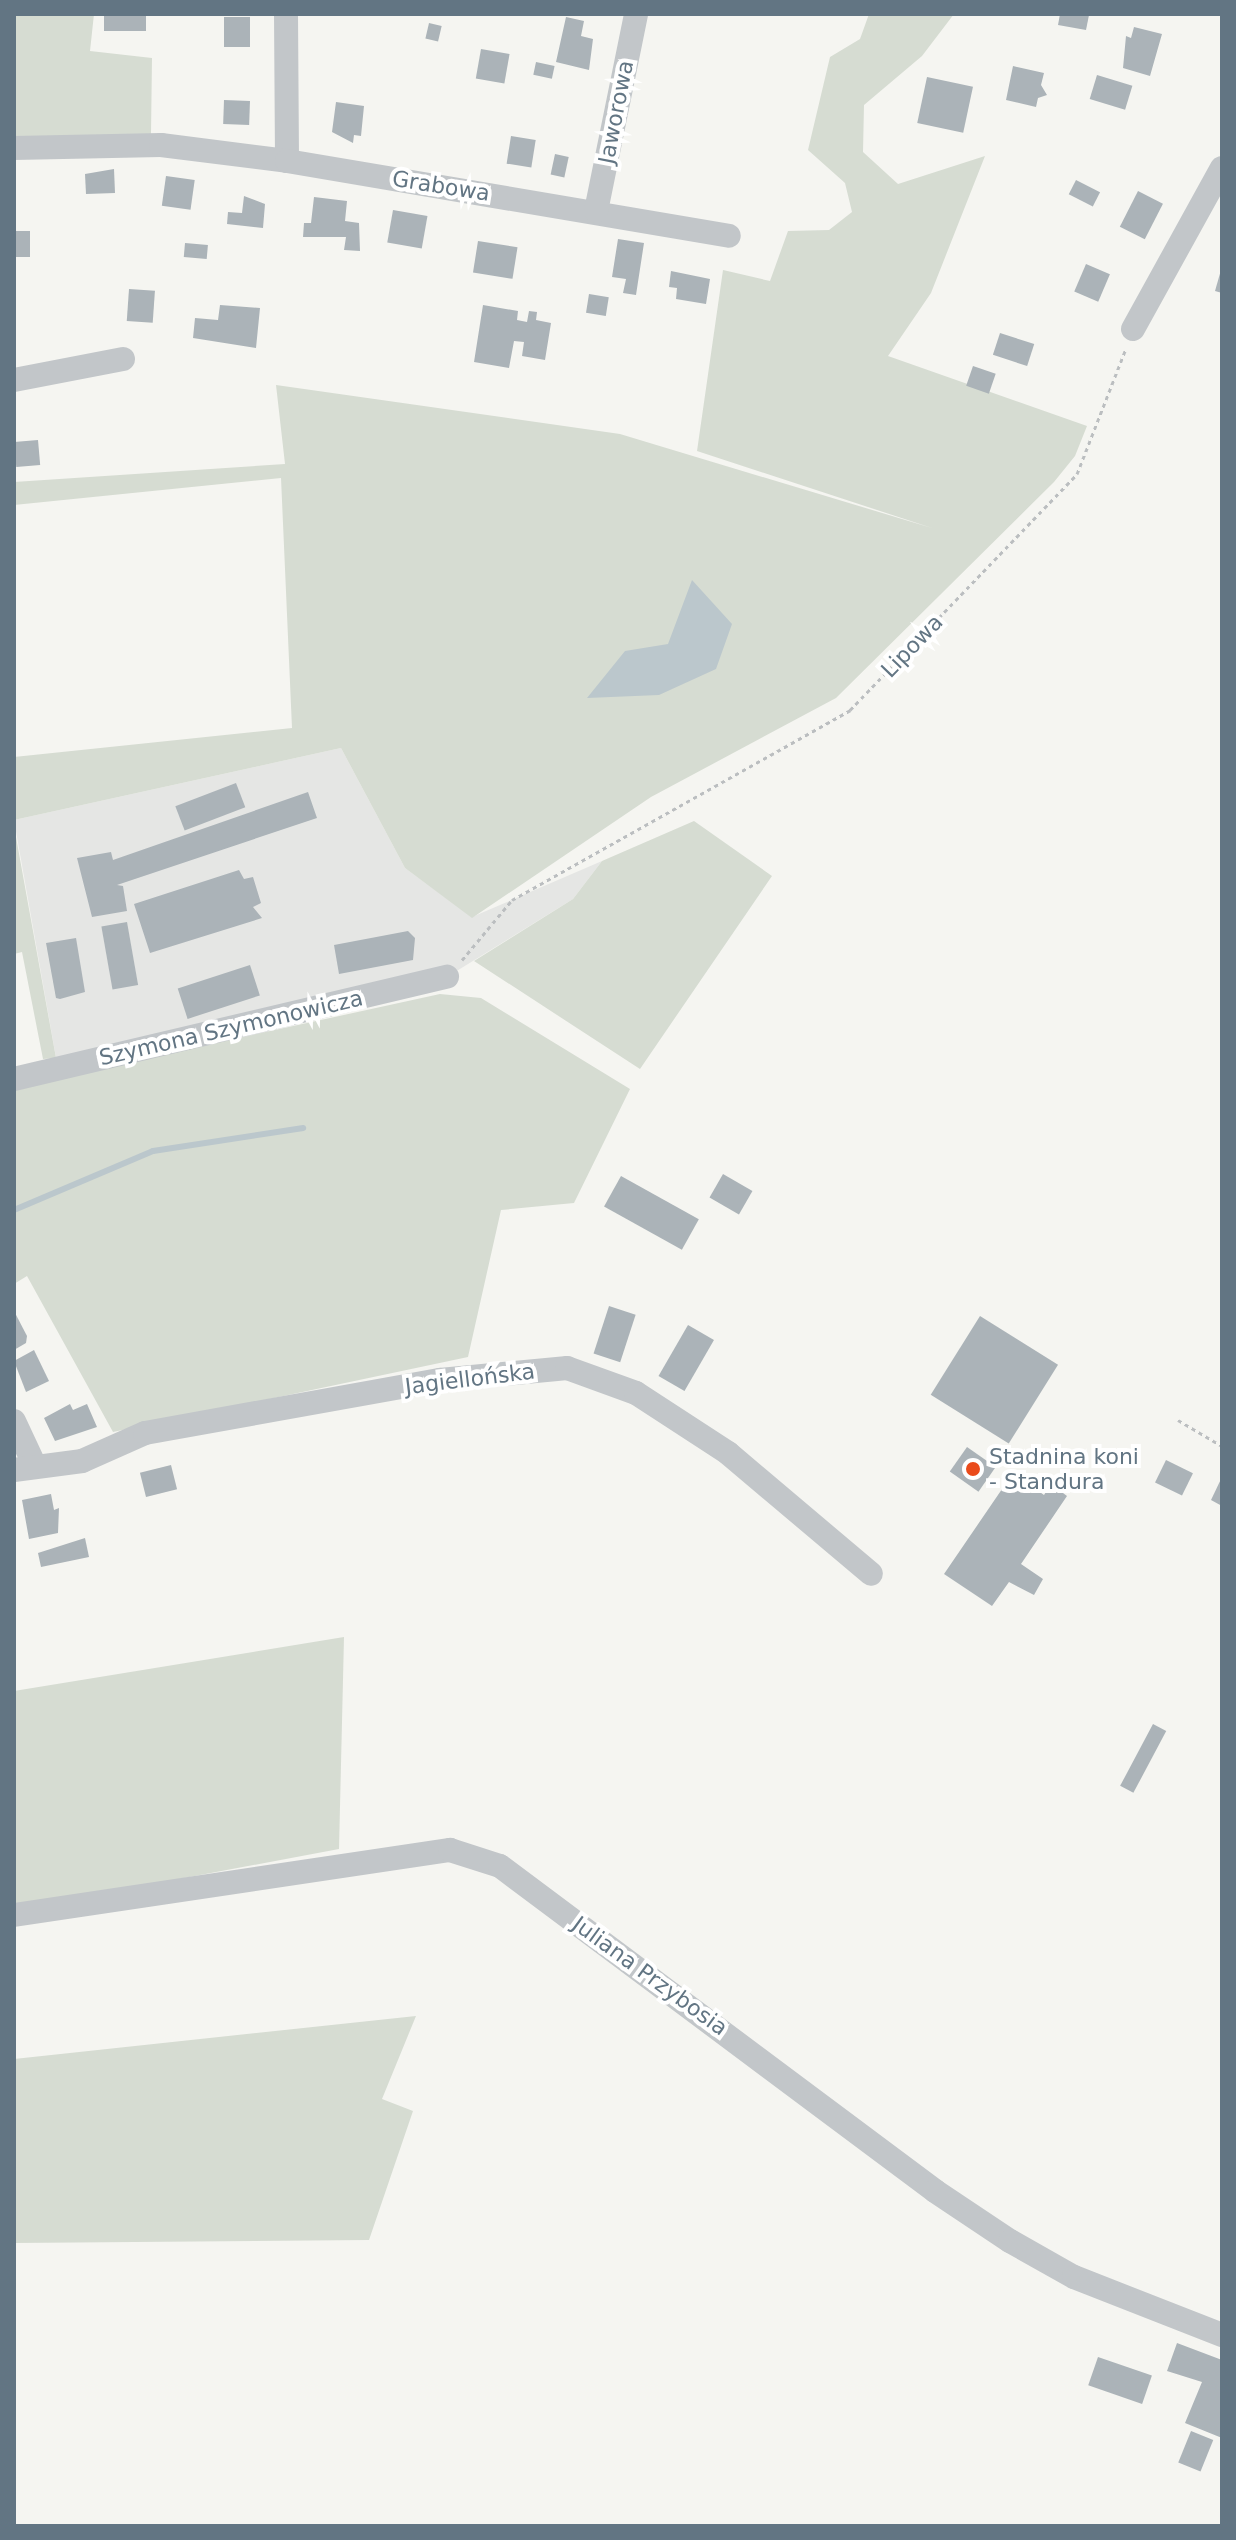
<!DOCTYPE html>
<meta charset="utf-8">
<style>
body{margin:0}
#map{position:relative;width:1236px;height:2540px;overflow:hidden;background:#f5f5f1;font-family:"DejaVu Sans",sans-serif}
div>[style]{position:absolute}
.built>*{inset:0;background:#e5e6e4}
.green>*{inset:0;background:#d6dcd2}
.water>*{inset:0;background:#bbc7cc}
.stream>*{height:6px;margin:-3px;padding:0 3px;transform-origin:3px;border-radius:3px;background:#bbc7cc}
.building>*{inset:0;background:#abb3b8;transform-origin:0 0}
.path>*{height:3px;margin-top:-1.5px;transform-origin:0;background:repeating-linear-gradient(90deg,#bbbec0 0 4px,transparent 0 8px)}
.minor>*{height:24px;margin:-12px;padding:0 12px;transform-origin:12px;border-radius:12px;background:#c2c6c9}
.dots>*{width:22px;height:22px;translate:-50% -50%;box-sizing:border-box;border:4px solid #fff;border-radius:50%}
span{translate:-50% -50%;white-space:nowrap;text-align:center;line-height:1.15;-webkit-text-stroke:8px #fff;paint-order:stroke}
.street-label{font-size:22px;color:#627583}
.poi-label{font-size:22px;color:#627583}
.left{translate:0 -50%;text-align:left}
.frame{position:absolute;inset:0;border:16px solid #627583;pointer-events:none}
</style>
<div id="map">
<div class="built">
<div style="clip-path:polygon(341px 748px,405px 868px,472px 917px,602px 861px,573px 899px,447px 977px,58px 1069px,14px 820px)"></div>
</div>
<div class="green">
<div style="clip-path:polygon(14px 14px,94px 14px,90px 51px,152px 58px,151px 134px,14px 138px)"></div>
<div style="clip-path:polygon(869px 14px,954px 14px,922px 56px,864px 105px,863px 152px,898px 184px,985px 156px,931px 293px,888px 356px,1087px 426px,1075px 456px,1054px 482px,836px 698px,651px 797px,472px 918px,405px 868px,341px 748px,14px 820px,14px 757px,292px 728px,281px 478px,14px 505px,14px 482px,285px 464px,276px 385px,620px 434px,932px 528px,697px 451px,723px 270px,770px 281px,788px 231px,829px 230px,852px 212px,845px 183px,808px 150px,830px 57px,860px 39px)"></div>
<div style="clip-path:polygon(694px 821px,772px 876px,640px 1069px,474px 961px,573px 899px,602px 861px)"></div>
<div style="clip-path:polygon(14px 826px,56px 1058px,43px 1059px,22px 952px,14px 954px)"></div>
<div style="clip-path:polygon(440px 994px,481px 998px,630px 1089px,574px 1203px,501px 1210px,468px 1357px,113px 1432px,27px 1276px,14px 1284px,14px 1087px)"></div>
<div style="clip-path:polygon(344px 1637px,339px 1849px,14px 1910px,14px 1691px)"></div>
<div style="clip-path:polygon(416px 2016px,382px 2099px,413px 2111px,369px 2240px,14px 2243px,14px 2059px)"></div>
</div>
<div class="water">
<div style="clip-path:polygon(692px 580px,732px 624px,716px 669px,659px 695px,587px 698px,625px 651px,668px 644px)"></div>
</div>
<div class="stream">
<div style="left:14px;top:1210px;width:151px;rotate:-23deg"></div>
<div style="left:153px;top:1151px;width:152px;rotate:-8.7deg"></div>
</div>
<div class="building">
<div style="left:104px;top:14px;width:42px;height:17px"></div>
<div style="clip-path:polygon(1060px 14px,1089px 15px,1086px 30px,1058px 25px)"></div>
<div style="left:224px;top:17px;width:26px;height:30px"></div>
<div style="clip-path:polygon(566px 17px,584px 21px,581px 36px,593px 39px,589px 70px,556px 62px)"></div>
<div style="left:429px;top:23px;width:13px;height:16px;rotate:13deg"></div>
<div style="clip-path:polygon(1134px 27px,1162px 34px,1150px 76px,1123px 68px,1126px 36px,1131px 38px)"></div>
<div style="left:481px;top:49px;width:29px;height:30px;rotate:10deg"></div>
<div style="left:536px;top:62px;width:19px;height:13px;rotate:12deg"></div>
<div style="clip-path:polygon(1013px 66px,1044px 73px,1041px 85px,1047px 95px,1038px 98px,1036px 107px,1006px 100px)"></div>
<div style="left:1097px;top:75px;width:37px;height:25px;rotate:17deg"></div>
<div style="left:927px;top:77px;width:47px;height:47px;rotate:12deg"></div>
<div style="left:224px;top:100px;width:26px;height:24px;rotate:2deg"></div>
<div style="clip-path:polygon(336px 102px,364px 106px,361px 136px,354px 135px,353px 143px,332px 132px)"></div>
<div style="left:511px;top:136px;width:25px;height:28px;rotate:9deg"></div>
<div style="left:555px;top:154px;width:14px;height:21px;rotate:12deg"></div>
<div style="clip-path:polygon(114px 169px,115px 193px,86px 194px,85px 174px)"></div>
<div style="left:166px;top:176px;width:29px;height:30px;rotate:8deg"></div>
<div style="left:1076px;top:180px;width:27px;height:16px;rotate:27deg"></div>
<div style="left:1138px;top:191px;width:28px;height:40px;rotate:27deg"></div>
<div style="clip-path:polygon(244px 196px,265px 204px,263px 228px,227px 224px,228px 212px,242px 213px)"></div>
<div style="clip-path:polygon(314px 197px,347px 201px,345px 221px,359px 223px,360px 251px,344px 250px,346px 237px,303px 237px,304px 223px,311px 223px)"></div>
<div style="left:393px;top:210px;width:35px;height:33px;rotate:10deg"></div>
<div style="left:14px;top:231px;width:16px;height:26px"></div>
<div style="clip-path:polygon(618px 239px,644px 243px,636px 295px,623px 293px,626px 279px,612px 277px)"></div>
<div style="left:478px;top:241px;width:40px;height:32px;rotate:9deg"></div>
<div style="left:185px;top:243px;width:23px;height:14px;rotate:5deg"></div>
<div style="left:1086px;top:264px;width:26px;height:30px;rotate:23deg"></div>
<div style="clip-path:polygon(1221px 270px,1222px 270px,1222px 293px,1215px 291px)"></div>
<div style="clip-path:polygon(671px 271px,710px 279px,706px 304px,676px 299px,677px 288px,669px 287px)"></div>
<div style="left:129px;top:289px;width:26px;height:32px;rotate:4deg"></div>
<div style="left:589px;top:294px;width:20px;height:19px;rotate:9deg"></div>
<div style="clip-path:polygon(220px 305px,260px 308px,256px 348px,193px 338px,195px 318px,218px 320px)"></div>
<div style="clip-path:polygon(483px 305px,518px 311px,517px 320px,527px 322px,529px 311px,537px 312px,536px 320px,551px 323px,545px 360px,522px 356px,524px 342px,514px 341px,509px 368px,474px 362px)"></div>
<div style="left:1000px;top:333px;width:36px;height:23px;rotate:18deg"></div>
<div style="left:973px;top:366px;width:24px;height:21px;rotate:19deg"></div>
<div style="left:38px;top:440px;width:25px;height:24px;rotate:85deg"></div>
<div style="left:236px;top:783px;width:26px;height:65px;rotate:69deg"></div>
<div style="clip-path:polygon(308px 792px,317px 818px,117px 885px,123px 886px,127px 911px,92px 917px,77px 858px,111px 852px,113px 860px)"></div>
<div style="clip-path:polygon(239px 870px,244px 879px,253px 877px,261px 903px,253px 907px,262px 918px,150px 953px,134px 904px)"></div>
<div style="left:127px;top:922px;width:64px;height:26px;rotate:80deg"></div>
<div style="clip-path:polygon(408px 931px,415px 938px,413px 960px,339px 974px,334px 945px)"></div>
<div style="clip-path:polygon(76px 938px,85px 992px,60px 999px,56px 998px,46px 943px)"></div>
<div style="left:250px;top:965px;width:32px;height:76px;rotate:72deg"></div>
<div style="left:723px;top:1174px;width:34px;height:27px;rotate:30deg"></div>
<div style="left:621px;top:1176px;width:89px;height:35px;rotate:29deg"></div>
<div style="left:609px;top:1306px;width:28px;height:50px;rotate:18deg"></div>
<div style="clip-path:polygon(14px 1311px,27px 1336px,26px 1343px,14px 1350px)"></div>
<div style="left:980px;top:1316px;width:92px;height:93px;rotate:32deg"></div>
<div style="left:688px;top:1325px;width:30px;height:59px;rotate:30deg"></div>
<div style="clip-path:polygon(34px 1350px,49px 1381px,26px 1392px,14px 1361px)"></div>
<div style="clip-path:polygon(70px 1404px,73px 1410px,87px 1404px,97px 1427px,55px 1441px,44px 1418px)"></div>
<div style="left:967px;top:1447px;width:35px;height:30px;rotate:35deg"></div>
<div style="left:1166px;top:1460px;width:30px;height:25px;rotate:26deg"></div>
<div style="left:171px;top:1465px;width:25px;height:32px;rotate:76deg"></div>
<div style="clip-path:polygon(1013px 1473px,1044px 1495px,1051px 1484px,1067px 1496px,1021px 1564px,1043px 1579px,1034px 1595px,1009px 1582px,992px 1606px,944px 1574px)"></div>
<div style="clip-path:polygon(1222px 1477px,1222px 1506px,1211px 1500px)"></div>
<div style="clip-path:polygon(51px 1494px,54px 1510px,59px 1508px,58px 1533px,29px 1539px,22px 1500px)"></div>
<div style="clip-path:polygon(85px 1538px,89px 1557px,41px 1567px,38px 1553px)"></div>
<div style="left:1153px;top:1724px;width:15px;height:70px;rotate:28deg"></div>
<div style="clip-path:polygon(1177px 2343px,1222px 2360px,1222px 2438px,1185px 2423px,1202px 2382px,1167px 2371px)"></div>
<div style="left:1098px;top:2357px;width:57px;height:30px;rotate:19deg"></div>
<div style="left:1191px;top:2431px;width:24px;height:34px;rotate:22deg"></div>
</div>
<div class="path">
<div style="left:462px;top:960px;width:78px;rotate:-50.2deg"></div>
<div style="left:512px;top:900px;width:388px;rotate:-29.3deg"></div>
<div style="left:850px;top:710px;width:327px;rotate:-46.1deg"></div>
<div style="left:1077px;top:474px;width:135px;rotate:-68.7deg"></div>
<div style="left:1178px;top:1420px;width:51px;rotate:30.6deg"></div>
</div>
<div class="minor">
<div style="left:286px;top:14px;width:147px;rotate:89.6deg"></div>
<div style="left:14px;top:148px;width:147px;rotate:-1.2deg"></div>
<div style="left:161px;top:145px;width:127px;rotate:7.2deg"></div>
<div style="left:287px;top:161px;width:448px;rotate:9.6deg"></div>
<div style="left:596px;top:211px;width:201px;rotate:-78.5deg"></div>
<div style="left:1133px;top:329px;width:184px;rotate:-61.1deg"></div>
<div style="left:14px;top:380px;width:111px;rotate:-10.9deg"></div>
<div style="left:14px;top:1079px;width:445px;rotate:-13.3deg"></div>
<div style="left:14px;top:1421px;width:50px;rotate:65deg"></div>
<div style="left:14px;top:1470px;width:69px;rotate:-7.5deg"></div>
<div style="left:82px;top:1461px;width:69px;rotate:-24deg"></div>
<div style="left:145px;top:1433px;width:300px;rotate:-10.2deg"></div>
<div style="left:440px;top:1380px;width:128px;rotate:-5.4deg"></div>
<div style="left:567px;top:1368px;width:73px;rotate:19.9deg"></div>
<div style="left:636px;top:1393px;width:110px;rotate:33.1deg"></div>
<div style="left:728px;top:1453px;width:187px;rotate:40.2deg"></div>
<div style="left:14px;top:1915px;width:441px;rotate:-8.5deg"></div>
<div style="left:450px;top:1850px;width:52px;rotate:17.7deg"></div>
<div style="left:500px;top:1866px;width:543px;rotate:36.76deg"></div>
<div style="left:935px;top:2191px;width:90px;rotate:33.7deg"></div>
<div style="left:1010px;top:2241px;width:73px;rotate:29.4deg"></div>
<div style="left:1074px;top:2277px;width:159px;rotate:21.4deg"></div>
</div>
<div class="dots">
<div style="left:973px;top:1469px;background:#ea4b1b"></div>
</div>
<div class="street-label">
<span style="left:616px;top:112px;rotate:-79deg">Jaworowa</span>
<span style="left:441px;top:186px;rotate:9deg">Grabowa</span>
<span style="left:912px;top:646px;rotate:-46deg">Lipowa</span>
<span style="left:231px;top:1028px;rotate:-13deg">Szymona Szymonowicza</span>
<span style="left:470px;top:1379px;rotate:-7deg">Jagiellońska</span>
<span style="left:650px;top:1976px;rotate:36deg">Juliana Przybosia</span>
</div>
<div class="poi-label">
<span class="left" style="left:989px;top:1469px">Stadnina koni<br>- Standura</span>
</div>
<div class="frame"></div>
</div>
